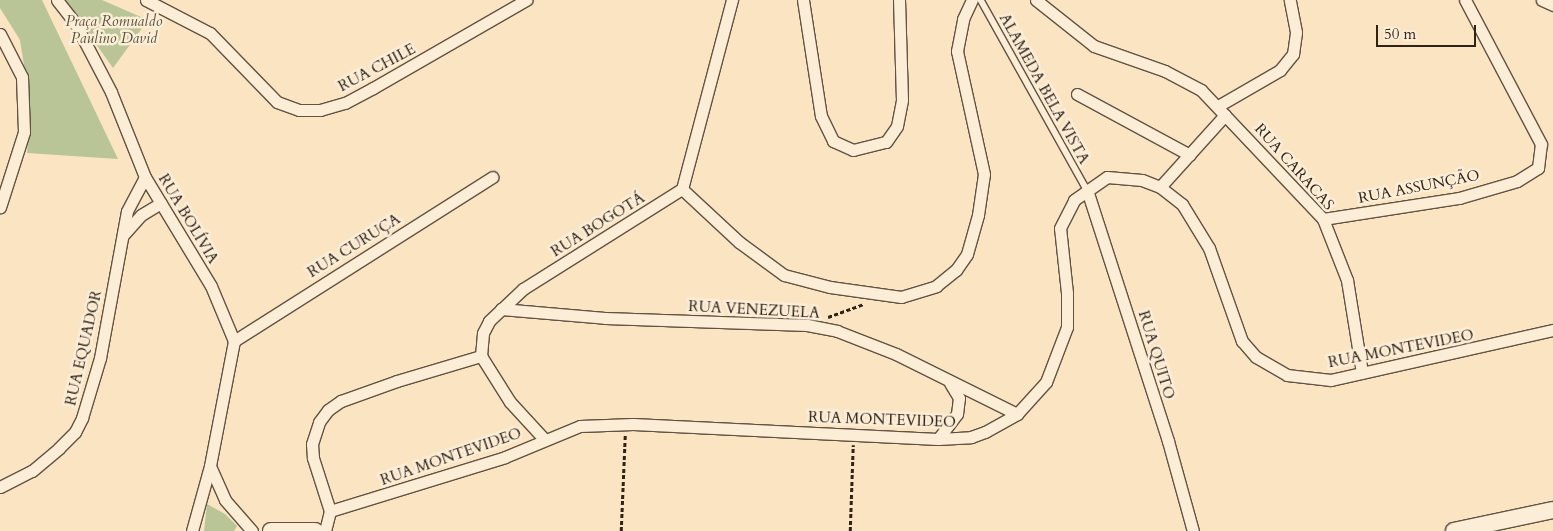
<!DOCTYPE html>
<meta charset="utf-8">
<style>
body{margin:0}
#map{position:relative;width:1553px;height:531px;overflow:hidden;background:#fae4c2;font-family:Cardo,serif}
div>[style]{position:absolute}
.green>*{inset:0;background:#bac597}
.path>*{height:2.5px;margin-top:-1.25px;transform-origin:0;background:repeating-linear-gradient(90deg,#2f2218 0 4px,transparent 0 6.5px)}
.roads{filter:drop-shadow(1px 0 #625242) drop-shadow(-1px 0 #625242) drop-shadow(0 1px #625242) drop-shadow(0 -1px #625242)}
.service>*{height:5.5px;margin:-2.75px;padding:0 2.75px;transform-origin:2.75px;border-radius:2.75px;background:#fcedd7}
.minor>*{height:11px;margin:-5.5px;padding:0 5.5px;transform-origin:5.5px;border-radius:5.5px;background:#fcedd7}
.secondary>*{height:16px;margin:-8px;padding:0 8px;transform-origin:8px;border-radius:8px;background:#fcedd7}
span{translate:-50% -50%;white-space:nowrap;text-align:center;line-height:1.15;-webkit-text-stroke:5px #fcedd7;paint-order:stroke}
.park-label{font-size:15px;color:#59533e;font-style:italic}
.street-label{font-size:15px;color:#2f2218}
.scale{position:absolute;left:1376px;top:25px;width:100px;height:22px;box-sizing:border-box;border:2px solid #2f2218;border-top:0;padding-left:6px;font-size:15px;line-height:18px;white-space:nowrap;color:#2f2218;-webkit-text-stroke:4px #fcedd7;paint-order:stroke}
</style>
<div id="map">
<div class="green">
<div style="clip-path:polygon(0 0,42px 0,118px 159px,27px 153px,30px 104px,20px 40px,0 8px)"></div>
<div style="clip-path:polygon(65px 0,102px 0,148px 20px,113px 68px)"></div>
<div style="clip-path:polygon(207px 504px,225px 514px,237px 526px,234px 531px,204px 531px)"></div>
</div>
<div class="path">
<div style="left:828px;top:317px;width:37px;rotate:-20deg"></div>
<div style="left:621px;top:531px;width:96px;rotate:-87.6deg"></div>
<div style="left:850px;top:531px;width:86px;rotate:-88deg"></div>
</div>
<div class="roads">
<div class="service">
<div style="left:981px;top:0;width:218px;rotate:60.8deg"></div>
</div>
<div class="minor">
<div style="left:57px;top:0;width:29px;rotate:52deg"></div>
<div style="left:75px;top:23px;width:78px;rotate:62.4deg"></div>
<div style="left:111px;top:92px;width:92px;rotate:68.2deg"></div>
<div style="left:145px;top:177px;width:127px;rotate:58.8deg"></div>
<div style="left:211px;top:286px;width:60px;rotate:67.3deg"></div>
<div style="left:234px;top:341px;width:127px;rotate:100.9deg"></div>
<div style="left:210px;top:466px;width:67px;rotate:105.5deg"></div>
<div style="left:146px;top:0;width:72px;rotate:27.3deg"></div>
<div style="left:210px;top:33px;width:96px;rotate:45.8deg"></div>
<div style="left:277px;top:102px;width:23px;rotate:20deg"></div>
<div style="left:299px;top:110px;width:21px"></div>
<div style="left:320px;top:110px;width:26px;rotate:-16deg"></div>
<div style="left:345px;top:103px;width:32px;rotate:-28deg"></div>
<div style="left:373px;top:88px;width:177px;rotate:-29.9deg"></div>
<div style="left:803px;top:0;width:117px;rotate:81.2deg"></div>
<div style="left:821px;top:116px;width:28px;rotate:64deg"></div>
<div style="left:833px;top:141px;width:22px;rotate:24deg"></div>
<div style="left:853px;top:150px;width:34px;rotate:-14deg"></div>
<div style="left:886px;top:142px;width:19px;rotate:-55deg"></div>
<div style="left:897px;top:126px;width:26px;rotate:-79deg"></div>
<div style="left:902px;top:100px;width:100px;rotate:-91.7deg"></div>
<div style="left:1036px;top:0;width:74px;rotate:38.4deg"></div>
<div style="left:1094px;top:46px;width:75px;rotate:19.4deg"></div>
<div style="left:1165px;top:71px;width:41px;rotate:27.8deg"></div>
<div style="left:1201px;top:90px;width:178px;rotate:46.6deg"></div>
<div style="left:1323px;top:219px;width:66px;rotate:68.5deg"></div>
<div style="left:1347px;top:280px;width:94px;rotate:80.8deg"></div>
<div style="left:1542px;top:0;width:12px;rotate:24deg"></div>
<div style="left:0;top:34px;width:48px;rotate:62.9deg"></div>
<div style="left:22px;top:77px;width:55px;rotate:87.9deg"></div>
<div style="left:24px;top:132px;width:79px;rotate:107.7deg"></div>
<div style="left:1077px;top:94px;width:128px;rotate:28.4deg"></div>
<div style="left:1218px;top:106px;width:72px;rotate:-30.1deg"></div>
<div style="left:1280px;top:70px;width:21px;rotate:-51deg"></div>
<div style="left:1293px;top:54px;width:22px;rotate:-82deg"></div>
<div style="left:1296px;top:32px;width:33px;rotate:-101deg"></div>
<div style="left:1160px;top:187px;width:97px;rotate:-47.9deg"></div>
<div style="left:682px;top:189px;width:78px;rotate:42.9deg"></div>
<div style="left:739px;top:242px;width:56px;rotate:36.3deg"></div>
<div style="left:784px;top:275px;width:48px;rotate:14.6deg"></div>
<div style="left:830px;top:287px;width:72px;rotate:8deg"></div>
<div style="left:901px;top:297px;width:37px;rotate:-17deg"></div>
<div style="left:936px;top:286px;width:26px;rotate:-39deg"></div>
<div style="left:956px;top:270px;width:19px;rotate:-55deg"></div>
<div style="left:967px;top:254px;width:41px;rotate:-74.2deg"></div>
<div style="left:978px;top:215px;width:41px;rotate:-81.7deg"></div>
<div style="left:984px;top:174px;width:126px;rotate:-102.4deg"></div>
<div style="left:957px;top:51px;width:33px;rotate:-79deg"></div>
<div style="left:963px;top:19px;width:21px;rotate:-65deg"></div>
<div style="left:1087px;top:190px;width:264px;rotate:72.1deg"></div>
<div style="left:1168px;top:441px;width:93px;rotate:74.5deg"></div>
<div style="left:1323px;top:219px;width:138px;rotate:-8.8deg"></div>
<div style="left:1459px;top:198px;width:60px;rotate:-16.3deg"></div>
<div style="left:1517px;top:181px;width:25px;rotate:-32deg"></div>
<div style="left:1538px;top:168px;width:24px;rotate:-83deg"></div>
<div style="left:1541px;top:144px;width:163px;rotate:-117.8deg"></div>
<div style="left:124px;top:234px;width:25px;rotate:-48deg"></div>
<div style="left:141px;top:215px;width:23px;rotate:-31deg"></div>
<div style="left:501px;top:309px;width:104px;rotate:4.9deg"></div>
<div style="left:605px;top:318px;width:202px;rotate:2deg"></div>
<div style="left:807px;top:325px;width:31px;rotate:11deg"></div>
<div style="left:837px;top:331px;width:63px;rotate:21.3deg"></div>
<div style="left:896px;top:354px;width:135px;rotate:26.4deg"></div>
<div style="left:234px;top:341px;width:306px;rotate:-32.4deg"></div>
<div style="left:938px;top:439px;width:31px;rotate:-53deg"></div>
<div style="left:957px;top:414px;width:16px;rotate:-83deg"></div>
<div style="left:959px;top:398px;width:17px;rotate:-121deg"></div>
<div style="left:545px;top:440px;width:52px;rotate:-132.6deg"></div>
<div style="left:510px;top:402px;width:54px;rotate:-122.2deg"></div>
<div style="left:481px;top:356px;width:23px;rotate:-85deg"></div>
<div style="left:483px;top:333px;width:13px;rotate:-63deg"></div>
<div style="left:489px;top:321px;width:47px;rotate:-43.3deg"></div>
<div style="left:523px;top:289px;width:188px;rotate:-32.2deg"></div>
<div style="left:682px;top:189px;width:196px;rotate:-75.2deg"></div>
<div style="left:210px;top:466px;width:37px;rotate:66deg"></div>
<div style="left:225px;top:500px;width:41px;rotate:48.9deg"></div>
<div style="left:0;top:487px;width:36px;rotate:-27deg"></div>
<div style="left:32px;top:471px;width:35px;rotate:-40deg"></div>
<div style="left:59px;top:448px;width:23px;rotate:-45deg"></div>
<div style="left:75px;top:432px;width:16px;rotate:-63deg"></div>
<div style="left:82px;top:418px;width:63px;rotate:-73.3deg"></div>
<div style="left:100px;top:358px;width:149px;rotate:-79.6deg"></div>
<div style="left:127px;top:211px;width:38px;rotate:-62deg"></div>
<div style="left:330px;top:511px;width:56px;rotate:-107.8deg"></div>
<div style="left:313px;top:458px;width:14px;rotate:-94deg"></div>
<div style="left:312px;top:444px;width:23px;rotate:-72deg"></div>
<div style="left:319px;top:422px;width:15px;rotate:-53deg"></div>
<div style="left:328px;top:410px;width:16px;rotate:-35deg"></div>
<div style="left:341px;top:401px;width:59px;rotate:-19.7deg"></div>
<div style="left:397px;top:381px;width:88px;rotate:-16.6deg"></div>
<div style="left:325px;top:531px;width:21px;rotate:-76deg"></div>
<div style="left:330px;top:511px;width:183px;rotate:-17.1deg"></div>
<div style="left:505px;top:457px;width:81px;rotate:-22.5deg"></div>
<div style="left:580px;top:426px;width:53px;rotate:-2.2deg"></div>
<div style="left:633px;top:424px;width:305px;rotate:2.8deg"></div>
<div style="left:938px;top:439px;width:33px;rotate:-3deg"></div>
<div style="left:971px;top:437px;width:15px;rotate:-20deg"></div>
<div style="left:985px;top:432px;width:37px;rotate:-29deg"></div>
<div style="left:1017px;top:414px;width:43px;rotate:-47.8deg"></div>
<div style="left:1046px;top:382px;width:59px;rotate:-69.1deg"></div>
<div style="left:1067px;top:327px;width:34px;rotate:-90deg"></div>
<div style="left:1067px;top:293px;width:65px;rotate:-96.1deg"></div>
<div style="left:1060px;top:228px;width:31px;rotate:-63deg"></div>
<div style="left:1074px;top:200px;width:40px;rotate:-34.9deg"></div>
<div style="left:1107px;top:177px;width:35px;rotate:5deg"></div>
<div style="left:1142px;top:180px;width:19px;rotate:21deg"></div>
<div style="left:1160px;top:187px;width:28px;rotate:38deg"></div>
<div style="left:1182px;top:204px;width:52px;rotate:58.5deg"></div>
<div style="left:1209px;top:248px;width:99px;rotate:70.5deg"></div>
<div style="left:1242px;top:341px;width:21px;rotate:49deg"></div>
<div style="left:1256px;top:357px;width:36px;rotate:30deg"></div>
<div style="left:1287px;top:375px;width:44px;rotate:6.5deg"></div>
<div style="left:1331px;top:380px;width:228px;rotate:-12.7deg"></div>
</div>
<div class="secondary">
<div style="left:271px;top:531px;width:44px"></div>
<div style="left:1454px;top:531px;width:101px;rotate:-12deg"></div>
</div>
</div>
<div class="park-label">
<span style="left:114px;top:30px">Praça Romualdo<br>Paulino David</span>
</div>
<div class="street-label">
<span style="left:377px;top:68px;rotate:-28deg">RUA CHILE</span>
<span style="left:1044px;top:89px;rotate:61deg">ALAMEDA BELA VISTA</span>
<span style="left:1294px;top:167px;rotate:48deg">RUA CARACAS</span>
<span style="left:1419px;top:187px;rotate:-11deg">RUA ASSUNÇÃO</span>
<span style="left:188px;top:219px;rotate:59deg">RUA BOLÍVIA</span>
<span style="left:598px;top:225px;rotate:-32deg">RUA BOGOTÁ</span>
<span style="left:354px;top:246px;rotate:-32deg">RUA CURUÇA</span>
<span style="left:754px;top:310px;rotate:3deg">RUA VENEZUELA</span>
<span style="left:84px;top:348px;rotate:-77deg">RUA EQUADOR</span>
<span style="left:1401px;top:349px;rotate:-11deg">RUA MONTEVIDEO</span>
<span style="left:1156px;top:355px;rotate:73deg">RUA QUITO</span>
<span style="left:882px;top:420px;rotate:2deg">RUA MONTEVIDEO</span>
<span style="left:451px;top:457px;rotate:-19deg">RUA MONTEVIDEO</span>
</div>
<div class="scale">50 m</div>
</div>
